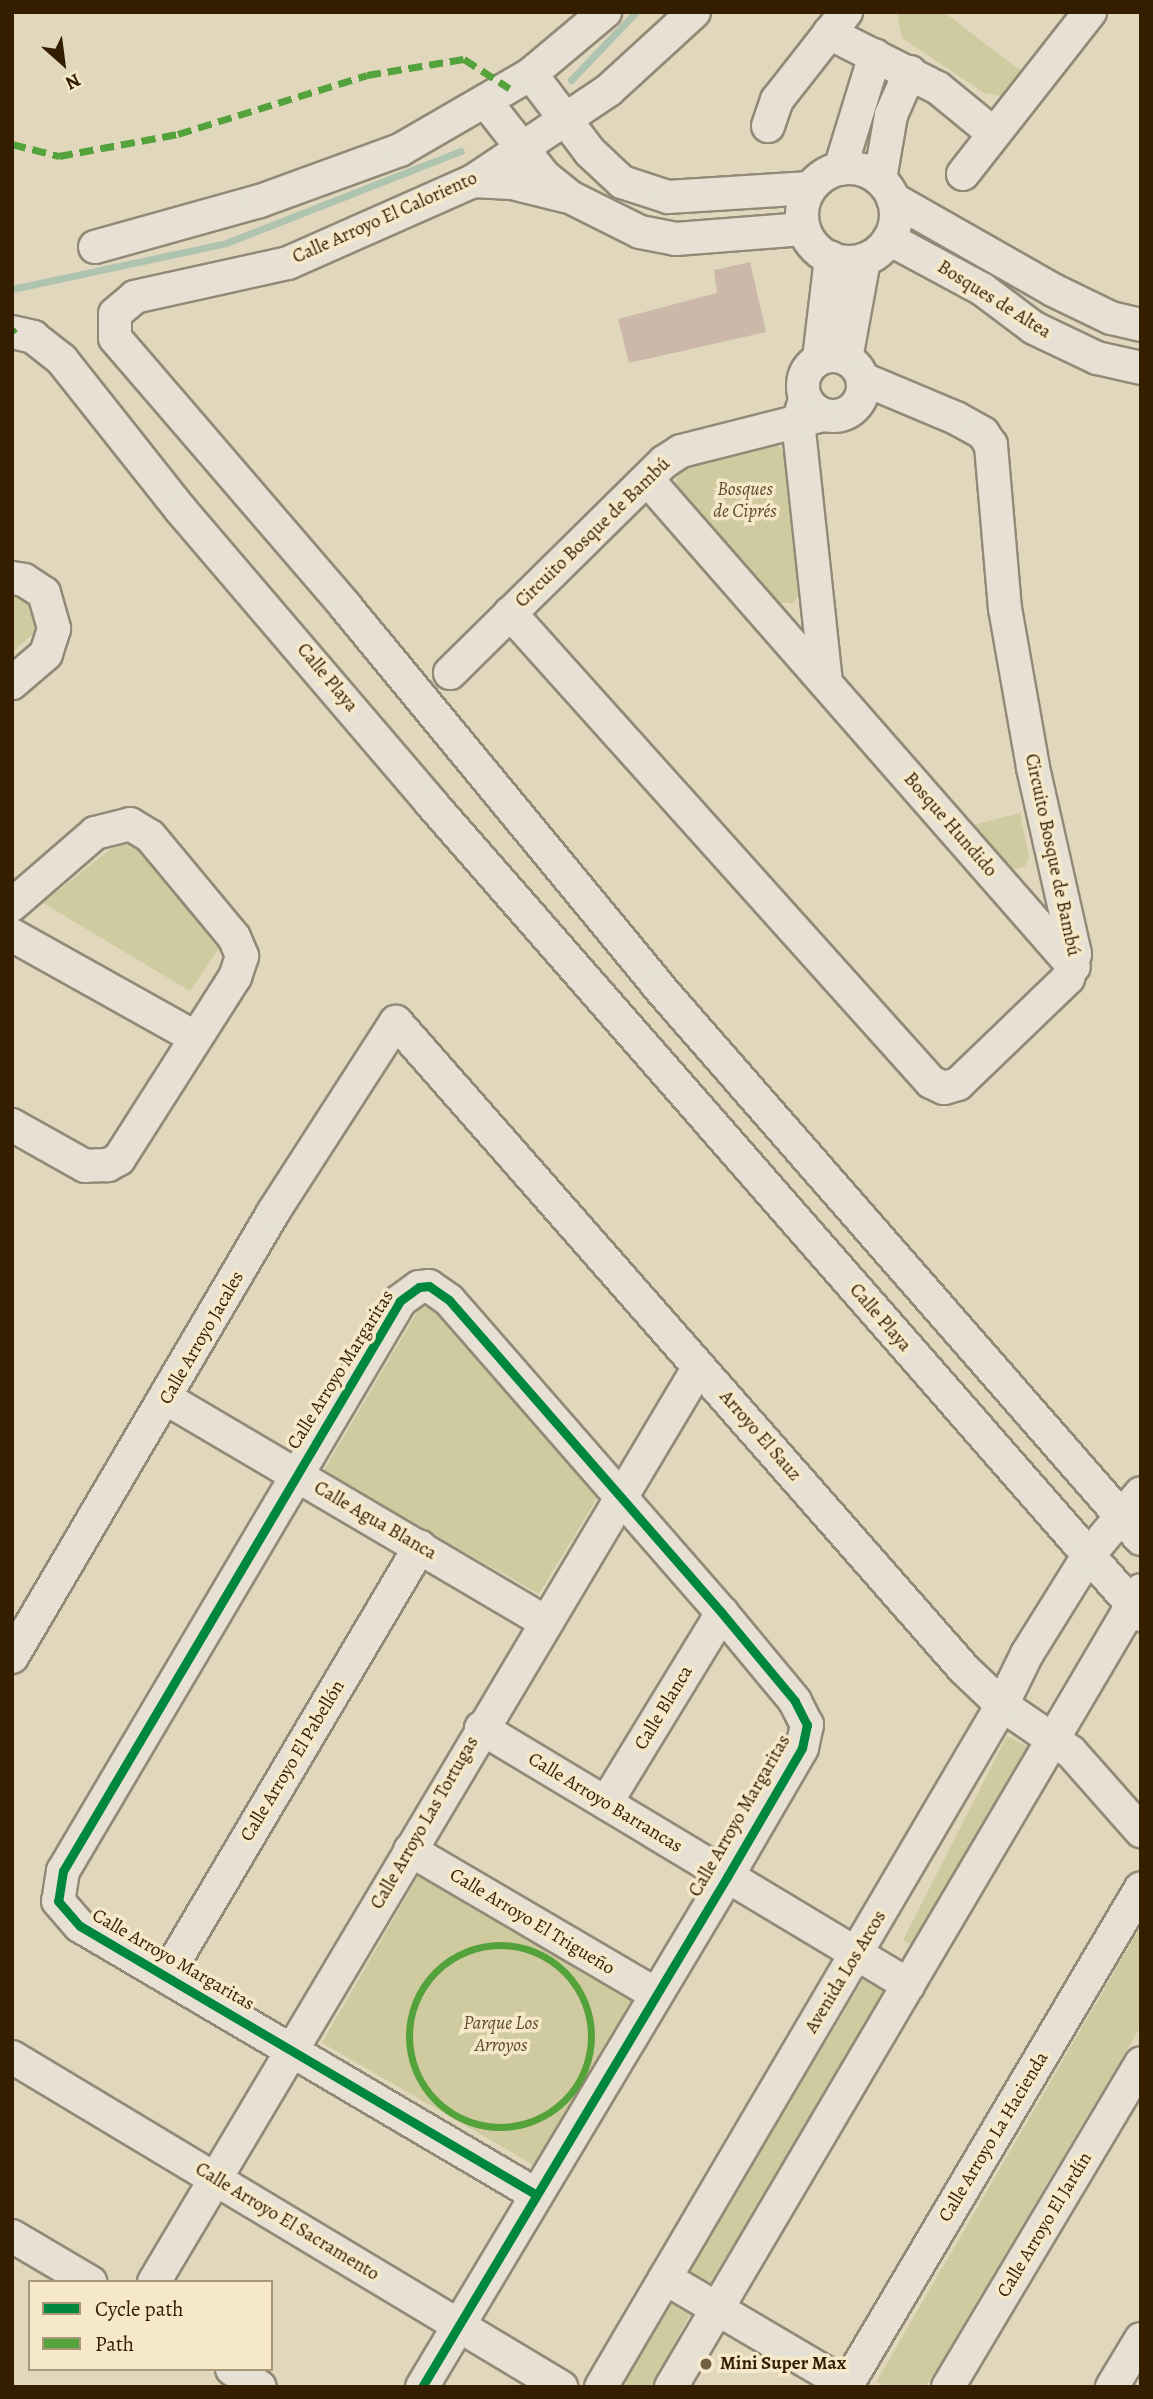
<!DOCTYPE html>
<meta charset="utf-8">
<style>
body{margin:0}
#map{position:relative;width:1153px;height:2399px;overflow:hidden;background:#e1d7bd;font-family:Alegreya,serif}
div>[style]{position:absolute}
.green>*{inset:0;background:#cfca9f;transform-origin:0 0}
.stream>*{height:7px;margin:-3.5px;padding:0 3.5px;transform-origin:3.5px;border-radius:3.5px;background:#afc3b1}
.building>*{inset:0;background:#cbb8a8}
.roads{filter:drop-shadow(2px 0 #928977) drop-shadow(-2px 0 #928977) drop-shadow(0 2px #928977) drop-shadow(0 -2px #928977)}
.minor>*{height:32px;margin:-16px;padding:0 16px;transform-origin:16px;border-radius:16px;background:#e6e1d4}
.minor>.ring{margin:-16px;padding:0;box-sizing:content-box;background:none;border:32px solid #e6e1d4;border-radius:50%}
.quiet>*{height:7px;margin-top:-3.5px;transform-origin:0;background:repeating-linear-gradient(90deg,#53a23c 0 14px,transparent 0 21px)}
.quiet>.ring{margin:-3.5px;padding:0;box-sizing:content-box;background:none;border:7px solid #53a23c;border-radius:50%}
.cycleway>*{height:9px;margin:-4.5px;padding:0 4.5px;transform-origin:4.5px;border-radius:4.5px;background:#00873e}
.dots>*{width:19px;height:19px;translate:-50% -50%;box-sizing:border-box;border:4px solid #f5e9ca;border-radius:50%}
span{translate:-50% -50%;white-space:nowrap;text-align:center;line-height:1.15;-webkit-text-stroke:7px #f5e9ca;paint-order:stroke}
.street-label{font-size:19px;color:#351e00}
.park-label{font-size:19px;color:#5f4e28;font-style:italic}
.poi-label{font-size:19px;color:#351e00;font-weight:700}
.left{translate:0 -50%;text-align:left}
.frame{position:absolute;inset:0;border:14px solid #351e00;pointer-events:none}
.legend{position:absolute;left:28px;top:2280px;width:245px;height:91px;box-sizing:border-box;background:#f5e9ca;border:2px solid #a89879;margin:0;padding:9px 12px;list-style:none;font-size:21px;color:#351e00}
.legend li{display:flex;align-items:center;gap:14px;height:35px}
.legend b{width:35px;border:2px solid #a89879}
.north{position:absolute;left:28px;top:28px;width:70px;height:70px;-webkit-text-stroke:5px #f5e9ca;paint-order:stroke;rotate:152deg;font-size:19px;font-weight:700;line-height:28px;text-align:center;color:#351e00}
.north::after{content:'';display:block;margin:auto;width:24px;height:32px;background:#351e00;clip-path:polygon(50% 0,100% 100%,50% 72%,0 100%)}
</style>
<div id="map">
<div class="green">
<div style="clip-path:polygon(897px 12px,944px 12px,1026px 75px,1002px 96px,984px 93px,902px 38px)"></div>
<div style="clip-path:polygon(764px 445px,779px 446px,787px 457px,802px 589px,793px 603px,773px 603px,679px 496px,676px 478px,684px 466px)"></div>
<div style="clip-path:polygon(12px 586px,41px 604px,34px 633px,12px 652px)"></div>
<div style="clip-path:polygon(1020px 813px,1029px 857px,1025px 866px,1012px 870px,973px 825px)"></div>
<div style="clip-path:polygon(128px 835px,224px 941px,190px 991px,43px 903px)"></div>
<div style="clip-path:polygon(426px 1297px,601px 1492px,539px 1594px,323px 1472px)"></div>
<div style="left:1007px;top:1736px;width:25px;height:229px;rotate:27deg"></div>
<div style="left:420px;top:1873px;width:257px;height:196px;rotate:30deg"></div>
<div style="clip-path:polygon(1141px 1926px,1141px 2026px,926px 2387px,885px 2387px,876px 2382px)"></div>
<div style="left:866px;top:1975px;width:27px;height:346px;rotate:31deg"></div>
<div style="clip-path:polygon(673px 2294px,694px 2307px,651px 2387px,619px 2387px)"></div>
</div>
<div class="stream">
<div style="left:571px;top:80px;width:94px;rotate:-46.3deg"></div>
<div style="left:12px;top:289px;width:219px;rotate:-12.1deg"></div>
<div style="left:226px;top:243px;width:252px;rotate:-21.4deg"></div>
</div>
<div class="building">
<div style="clip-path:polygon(750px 262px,766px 332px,629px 363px,618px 319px,717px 293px,714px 270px)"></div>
</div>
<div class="roads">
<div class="minor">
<div style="left:694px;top:12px;width:115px;rotate:137.5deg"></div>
<div style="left:609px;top:90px;width:164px;rotate:146.2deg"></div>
<div style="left:473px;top:181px;width:202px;rotate:156.1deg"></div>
<div style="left:288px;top:263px;width:157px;rotate:167.5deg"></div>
<div style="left:135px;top:297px;width:26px;rotate:140deg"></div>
<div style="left:115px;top:314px;width:24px;rotate:90deg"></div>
<div style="left:115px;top:338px;width:355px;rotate:49.3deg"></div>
<div style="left:346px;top:607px;width:491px;rotate:50.5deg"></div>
<div style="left:658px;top:986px;width:734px;rotate:48.87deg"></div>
<div style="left:829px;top:33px;width:122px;rotate:26.8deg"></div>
<div style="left:938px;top:88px;width:72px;rotate:39.4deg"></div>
<div style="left:531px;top:74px;width:98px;rotate:52.9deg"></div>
<div style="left:590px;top:152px;width:44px;rotate:43.2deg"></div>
<div style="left:622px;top:182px;width:48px;rotate:18.1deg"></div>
<div style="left:668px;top:197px;width:142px;rotate:-3.6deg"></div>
<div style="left:486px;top:102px;width:94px;rotate:51.9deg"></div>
<div style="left:544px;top:176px;width:33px;rotate:39deg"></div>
<div style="left:570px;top:197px;width:78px;rotate:26.6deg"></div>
<div style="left:640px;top:232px;width:37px;rotate:11deg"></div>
<div style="left:676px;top:239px;width:128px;rotate:-4.5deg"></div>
<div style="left:768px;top:126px;width:28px;rotate:-71deg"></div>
<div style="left:777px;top:100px;width:112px;rotate:-51.9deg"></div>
<div class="ring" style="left:802px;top:168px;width:62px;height:62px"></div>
<div style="left:840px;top:169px;width:119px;rotate:-72.9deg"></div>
<div style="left:963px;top:174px;width:206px;rotate:-51.9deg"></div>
<div style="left:880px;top:179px;width:65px;rotate:-80.2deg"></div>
<div style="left:891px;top:115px;width:47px;rotate:-66.2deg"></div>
<div style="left:473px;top:181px;width:39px;rotate:3deg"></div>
<div style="left:512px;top:183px;width:55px;rotate:13.8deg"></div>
<div style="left:893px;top:199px;width:184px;rotate:29.6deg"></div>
<div style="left:1053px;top:290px;width:64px;rotate:25.8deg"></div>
<div style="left:1111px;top:318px;width:31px;rotate:13deg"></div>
<div style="left:889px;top:239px;width:106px;rotate:28.3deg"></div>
<div style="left:982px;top:289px;width:65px;rotate:36.9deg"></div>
<div style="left:1034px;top:328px;width:70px;rotate:25.5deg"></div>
<div style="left:1097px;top:358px;width:45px;rotate:12.8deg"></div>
<div style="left:95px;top:247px;width:171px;rotate:-15.6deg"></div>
<div style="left:260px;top:201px;width:149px;rotate:-20deg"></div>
<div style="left:400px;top:150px;width:151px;rotate:-30.1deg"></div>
<div style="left:531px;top:74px;width:97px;rotate:-40deg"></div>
<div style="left:12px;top:332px;width:22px;rotate:13deg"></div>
<div style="left:33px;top:337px;width:37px;rotate:38deg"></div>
<div style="left:62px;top:360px;width:191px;rotate:51.6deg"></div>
<div style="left:181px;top:510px;width:385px;rotate:49.5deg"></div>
<div style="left:431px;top:803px;width:1079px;rotate:48.83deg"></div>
<div class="ring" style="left:803px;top:356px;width:28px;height:28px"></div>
<div style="left:819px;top:359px;width:102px;rotate:-83.2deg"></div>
<div style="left:846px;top:359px;width:101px;rotate:-79.7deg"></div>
<div style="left:804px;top:403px;width:19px;rotate:108deg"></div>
<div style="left:798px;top:421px;width:263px;rotate:83.9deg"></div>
<div style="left:647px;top:479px;width:648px;rotate:48.81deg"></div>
<div style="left:12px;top:578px;width:12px;rotate:9deg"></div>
<div style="left:24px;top:580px;width:24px;rotate:33deg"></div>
<div style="left:44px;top:593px;width:37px;rotate:74deg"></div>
<div style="left:54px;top:629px;width:26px;rotate:108deg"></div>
<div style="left:46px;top:654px;width:45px;rotate:139.5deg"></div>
<div style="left:510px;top:613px;width:630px;rotate:48.09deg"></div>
<div style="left:931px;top:1082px;width:14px;rotate:25deg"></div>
<div style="left:944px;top:1088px;width:15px;rotate:-16deg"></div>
<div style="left:958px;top:1084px;width:153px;rotate:-43.9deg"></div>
<div style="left:1068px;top:978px;width:25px;rotate:-74deg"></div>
<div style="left:1075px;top:954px;width:192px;rotate:-102.7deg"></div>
<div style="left:1033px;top:767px;width:160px;rotate:-100deg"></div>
<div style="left:1005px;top:609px;width:165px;rotate:-94.9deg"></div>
<div style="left:991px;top:445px;width:14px;rotate:-124deg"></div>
<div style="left:983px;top:433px;width:31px;rotate:-151deg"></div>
<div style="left:956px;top:418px;width:101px;rotate:-157.2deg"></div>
<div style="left:450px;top:673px;width:301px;rotate:-44.6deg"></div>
<div style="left:664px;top:462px;width:20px;rotate:-33deg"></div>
<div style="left:681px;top:451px;width:146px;rotate:-14.2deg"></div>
<div style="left:12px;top:905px;width:110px;rotate:-40.9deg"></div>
<div style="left:95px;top:833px;width:36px;rotate:-14deg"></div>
<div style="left:130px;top:824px;width:23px;rotate:31deg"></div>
<div style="left:150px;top:836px;width:131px;rotate:50.3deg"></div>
<div style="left:234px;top:937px;width:21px;rotate:67deg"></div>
<div style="left:242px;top:956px;width:22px;rotate:108deg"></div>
<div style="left:235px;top:977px;width:216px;rotate:122.5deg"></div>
<div style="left:119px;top:1159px;width:13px;rotate:151deg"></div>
<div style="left:108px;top:1165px;width:23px;rotate:178deg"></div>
<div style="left:85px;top:1166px;width:84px;rotate:-150.7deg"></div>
<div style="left:12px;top:935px;width:207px;rotate:29.2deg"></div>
<div style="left:167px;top:1399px;width:439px;rotate:30.5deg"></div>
<div style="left:12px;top:1657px;width:517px;rotate:-59.57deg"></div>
<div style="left:274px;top:1211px;width:225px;rotate:-57.2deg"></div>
<div style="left:396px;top:1022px;width:861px;rotate:48.72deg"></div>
<div style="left:964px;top:1669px;width:52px;rotate:43.5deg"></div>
<div style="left:1002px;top:1705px;width:83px;rotate:34.3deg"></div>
<div style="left:1071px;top:1752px;width:106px;rotate:48.5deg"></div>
<div style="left:481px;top:1728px;width:499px;rotate:31deg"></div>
<div style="left:606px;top:1803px;width:223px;rotate:-58.6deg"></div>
<div style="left:410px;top:1850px;width:284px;rotate:30.4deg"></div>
<div style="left:166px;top:1976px;width:499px;rotate:-59.4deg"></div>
<div style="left:12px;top:2057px;width:641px;rotate:31.01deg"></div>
<div style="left:12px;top:2236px;width:91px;rotate:30.5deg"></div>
<div style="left:665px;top:2278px;width:215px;rotate:30.5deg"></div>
<div style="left:154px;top:2282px;width:1065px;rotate:-59.22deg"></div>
<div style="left:232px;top:2369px;width:33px;rotate:33deg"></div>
<div style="left:847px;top:2385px;width:577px;rotate:-59.39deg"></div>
<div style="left:422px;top:2387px;width:594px;rotate:-59.12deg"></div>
<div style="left:727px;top:1877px;width:149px;rotate:-59.8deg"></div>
<div style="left:802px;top:1748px;width:24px;rotate:-78deg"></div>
<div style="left:807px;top:1725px;width:27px;rotate:-117deg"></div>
<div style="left:795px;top:1701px;width:114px;rotate:-129.7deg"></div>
<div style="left:722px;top:1613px;width:415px;rotate:-131.1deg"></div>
<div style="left:449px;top:1300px;width:24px;rotate:-145deg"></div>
<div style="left:429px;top:1286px;width:10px;rotate:174deg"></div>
<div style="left:419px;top:1287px;width:24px;rotate:144deg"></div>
<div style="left:400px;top:1301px;width:662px;rotate:120.59deg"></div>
<div style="left:63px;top:1871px;width:30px;rotate:99deg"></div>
<div style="left:58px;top:1901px;width:33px;rotate:49deg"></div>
<div style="left:80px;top:1926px;width:528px;rotate:30.5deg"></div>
<div style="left:601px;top:2387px;width:791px;rotate:-59.55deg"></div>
<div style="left:1002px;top:1705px;width:57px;rotate:-63.9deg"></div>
<div style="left:1027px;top:1654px;width:115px;rotate:-58.1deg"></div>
<div style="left:1088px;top:1556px;width:82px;rotate:-49.9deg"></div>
<div style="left:671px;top:2387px;width:925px;rotate:-59.47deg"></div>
<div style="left:948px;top:2387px;width:377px;rotate:-59.2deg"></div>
<div style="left:1112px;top:2387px;width:56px;rotate:-58.9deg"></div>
</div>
</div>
<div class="quiet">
<div style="left:12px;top:144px;width:49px;rotate:14.3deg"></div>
<div style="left:59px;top:156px;width:121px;rotate:-10.5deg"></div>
<div style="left:178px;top:134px;width:198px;rotate:-17.3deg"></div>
<div style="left:367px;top:75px;width:98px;rotate:-9.4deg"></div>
<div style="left:464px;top:59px;width:54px;rotate:32.8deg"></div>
<div style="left:12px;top:329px;width:5px;rotate:53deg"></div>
<div class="ring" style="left:409px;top:1945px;width:175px;height:175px"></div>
</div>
<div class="cycleway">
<div style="left:422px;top:2387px;width:594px;rotate:-59.12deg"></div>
<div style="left:727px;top:1877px;width:149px;rotate:-59.8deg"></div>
<div style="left:802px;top:1748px;width:24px;rotate:-78deg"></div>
<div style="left:807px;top:1725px;width:27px;rotate:-117deg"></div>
<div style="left:795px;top:1701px;width:114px;rotate:-129.7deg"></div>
<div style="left:722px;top:1613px;width:415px;rotate:-131.1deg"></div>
<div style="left:449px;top:1300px;width:24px;rotate:-145deg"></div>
<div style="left:429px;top:1286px;width:10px;rotate:174deg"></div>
<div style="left:419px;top:1287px;width:24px;rotate:144deg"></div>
<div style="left:400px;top:1301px;width:662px;rotate:120.59deg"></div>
<div style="left:63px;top:1871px;width:30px;rotate:99deg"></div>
<div style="left:58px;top:1901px;width:33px;rotate:49deg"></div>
<div style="left:80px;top:1926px;width:528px;rotate:30.5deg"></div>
</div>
<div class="dots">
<div style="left:706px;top:2364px;background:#715f42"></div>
</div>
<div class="street-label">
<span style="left:385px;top:218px;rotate:-24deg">Calle Arroyo El Caloriento</span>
<span style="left:994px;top:300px;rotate:32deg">Bosques de Altea</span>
<span style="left:593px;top:533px;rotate:-44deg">Circuito Bosque de Bambú</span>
<span style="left:327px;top:678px;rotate:50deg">Calle Playa</span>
<span style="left:950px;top:825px;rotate:49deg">Bosque Hundido</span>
<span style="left:1052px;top:855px;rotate:78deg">Circuito Bosque de Bambú</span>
<span style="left:880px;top:1318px;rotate:49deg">Calle Playa</span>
<span style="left:202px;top:1338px;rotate:-60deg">Calle Arroyo Jacales</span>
<span style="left:341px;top:1370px;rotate:-58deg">Calle Arroyo Margaritas</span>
<span style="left:760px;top:1436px;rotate:49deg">Arroyo El Sauz</span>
<span style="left:375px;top:1521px;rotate:30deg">Calle Agua Blanca</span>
<span style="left:664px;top:1708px;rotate:-59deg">Calle Blanca</span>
<span style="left:293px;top:1761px;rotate:-59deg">Calle Arroyo El Pabellón</span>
<span style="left:605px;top:1803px;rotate:31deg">Calle Arroyo Barrancas</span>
<span style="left:740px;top:1816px;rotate:-60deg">Calle Arroyo Margaritas</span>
<span style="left:425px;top:1823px;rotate:-60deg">Calle Arroyo Las Tortugas</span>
<span style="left:532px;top:1922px;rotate:31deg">Calle Arroyo El Trigueño</span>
<span style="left:173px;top:1960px;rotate:30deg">Calle Arroyo Margaritas</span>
<span style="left:846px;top:1972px;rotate:-59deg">Avenida Los Arcos</span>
<span style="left:994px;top:2137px;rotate:-59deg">Calle Arroyo La Hacienda</span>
<span style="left:287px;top:2222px;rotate:31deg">Calle Arroyo El Sacramento</span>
<span style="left:1045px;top:2225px;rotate:-59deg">Calle Arroyo El Jardín</span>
</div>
<div class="park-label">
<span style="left:745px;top:501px">Bosques<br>de Ciprés</span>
<span style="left:501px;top:2035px">Parque Los<br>Arroyos</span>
</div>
<div class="poi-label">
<span class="left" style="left:720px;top:2364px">Mini Super Max</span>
</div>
<div class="frame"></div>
<ul class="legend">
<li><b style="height:9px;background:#00873e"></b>Cycle path</li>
<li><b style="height:9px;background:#53a23c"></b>Path</li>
</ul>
<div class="north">N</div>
</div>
